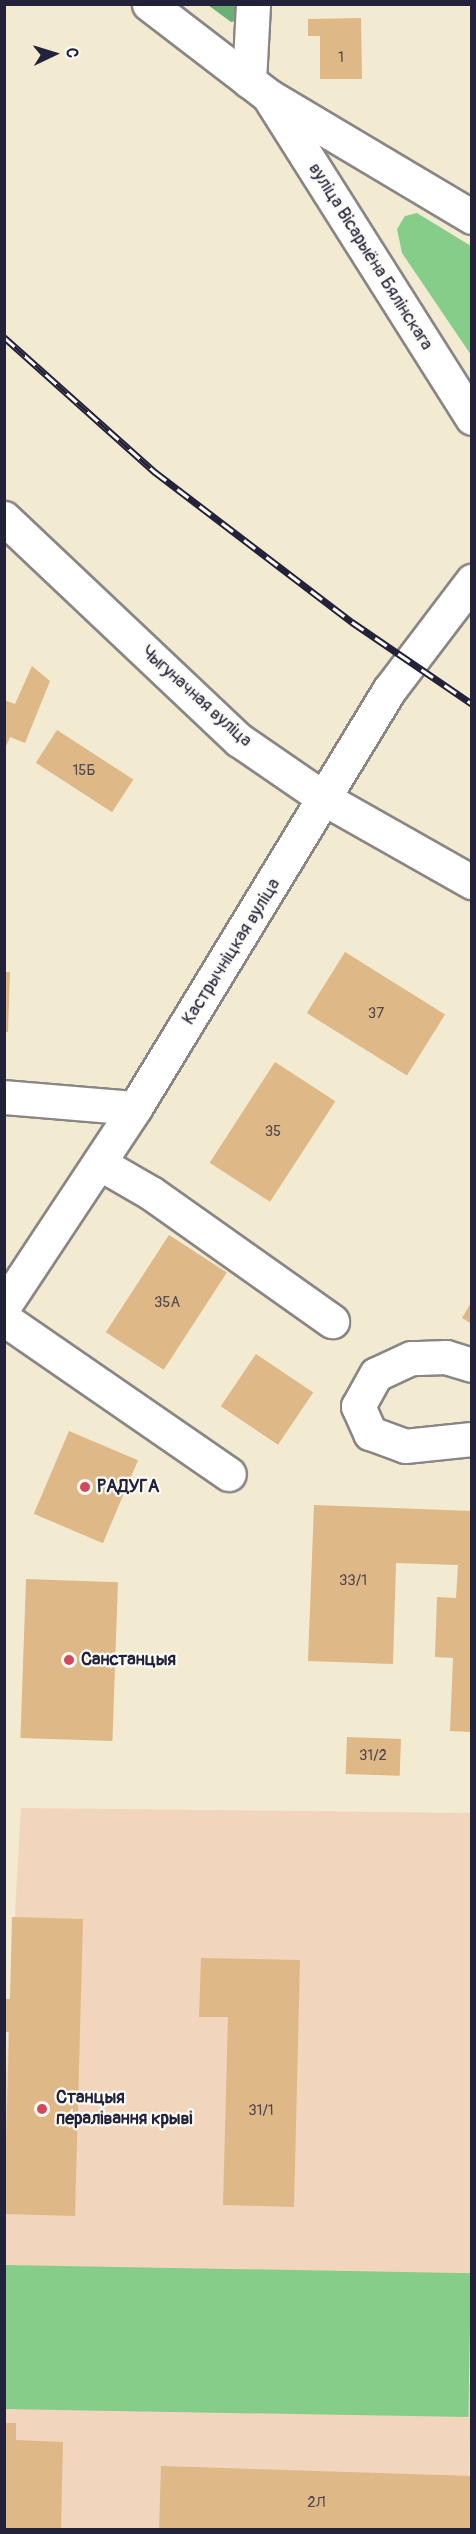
<!DOCTYPE html>
<meta charset="utf-8">
<style>
body{margin:0}
#map{position:relative;width:476px;height:2534px;overflow:hidden;background:#f3ead2;font-family:Pangolin,sans-serif}
div>[style]{position:absolute}
.built>*{inset:0;background:#f1d5bd;transform-origin:0 0}
.green>*{inset:0;background:#85cd88;transform-origin:0 0}
.forest>*{inset:0;background:#6cb074}
.building>*{inset:0;background:#deb886;transform-origin:0 0}
.roads{filter:drop-shadow(2px 0 #8a8686) drop-shadow(-2px 0 #8a8686) drop-shadow(0 2px #8a8686) drop-shadow(0 -2px #8a8686)}
.minor>*{height:33px;margin:-16.5px;padding:0 16.5px;transform-origin:16.5px;border-radius:16.5px;background:#fff}
.major>*{height:33px;margin:-16.5px;padding:0 16.5px;transform-origin:16.5px;border-radius:16.5px;background:#fff}
.rail>*{height:7px;margin-top:-3.5px;transform-origin:0;background:repeating-linear-gradient(90deg,#fdfcf7 0 14px,#22223b 0 28px);box-sizing:border-box;border-block:2px solid #22223b}
.dots>*{width:16px;height:16px;translate:-50% -50%;box-sizing:border-box;border:3px solid #fdfcf7;border-radius:50%}
span{translate:-50% -50%;white-space:nowrap;text-align:center;line-height:1.15;-webkit-text-stroke:4.5px #fdfcf7;paint-order:stroke}
.number-label{font-size:15px;color:#51484e}
.number-label span{-webkit-text-stroke-width:0}
.street-label{font-size:18px;color:#22223b}
.poi-label{font-size:18px;color:#22223b;font-weight:700}
.left{translate:0 -50%;text-align:left}
.frame{position:absolute;inset:0;border:6px solid #22223b;pointer-events:none}
.north{position:absolute;left:24px;top:24px;width:60px;height:60px;-webkit-text-stroke:4px #fdfcf7;paint-order:stroke;rotate:86deg;font-size:16px;font-weight:700;line-height:24px;text-align:center;color:#22223b}
.north::after{content:'';display:block;margin:auto;width:21px;height:27px;background:#22223b;clip-path:polygon(50% 0,100% 100%,50% 72%,0 100%)}
</style>
<div id="map">
<div class="built">
<div style="clip-path:polygon(21px 1808px,471px 1813px,471px 2290px,5px 2265px,5px 2090px)"></div>
<div style="left:4px;top:2374px;width:467px;height:155px;rotate:1deg"></div>
</div>
<div class="green">
<div style="clip-path:polygon(417px 213px,471px 246px,471px 355px,402px 253px,397px 229px,405px 216px)"></div>
<div style="left:5px;top:2265px;width:466px;height:144px;rotate:1deg"></div>
</div>
<div class="forest">
<div style="clip-path:polygon(208px 5px,245px 5px,244px 20px,231px 22px)"></div>
</div>
<div class="building">
<div style="clip-path:polygon(361px 18px,362px 79px,320px 79px,320px 36px,308px 36px,308px 19px)"></div>
<div style="clip-path:polygon(32px 666px,50px 681px,25px 743px,10px 737px,4px 751px,4px 700px,15px 704px)"></div>
<div style="left:57px;top:730px;width:91px;height:39px;rotate:33deg"></div>
<div style="left:345px;top:952px;width:118px;height:72px;rotate:32deg"></div>
<div style="clip-path:polygon(4px 972px,10px 972px,8px 1032px,4px 1032px)"></div>
<div style="left:275px;top:1062px;width:72px;height:120px;rotate:33deg"></div>
<div style="left:169px;top:1235px;width:69px;height:116px;rotate:33deg"></div>
<div style="clip-path:polygon(472px 1301px,472px 1324px,462px 1318px)"></div>
<div style="left:256px;top:1354px;width:69px;height:63px;rotate:34deg"></div>
<div style="left:69px;top:1431px;width:75px;height:90px;rotate:23deg"></div>
<div style="clip-path:polygon(314px 1505px,472px 1511px,472px 1732px,450px 1731px,453px 1658px,435px 1657px,437px 1597px,456px 1598px,458px 1565px,396px 1563px,393px 1664px,308px 1661px)"></div>
<div style="left:26px;top:1579px;width:92px;height:159px;rotate:2deg"></div>
<div style="left:347px;top:1737px;width:54px;height:37px;rotate:2deg"></div>
<div style="clip-path:polygon(12px 1917px,83px 1919px,75px 2216px,4px 2214px,9px 2032px,4px 2032px,4px 1999px,10px 1999px)"></div>
<div style="clip-path:polygon(201px 1958px,300px 1960px,294px 2207px,223px 2205px,228px 2017px,199px 2017px)"></div>
<div style="clip-path:polygon(4px 2423px,16px 2423px,16px 2440px,63px 2442px,61px 2530px,4px 2530px)"></div>
<div style="clip-path:polygon(161px 2466px,472px 2476px,472px 2530px,159px 2530px)"></div>
</div>
<div class="roads">
<div class="minor">
<div style="left:149px;top:4px;width:151px;rotate:37.5deg"></div>
<div style="left:269px;top:96px;width:236px;rotate:30.8deg"></div>
<div style="left:249px;top:81px;width:77px;rotate:-87deg"></div>
<div style="left:271px;top:100px;width:376px;rotate:57.7deg"></div>
<div style="left:4px;top:518px;width:323px;rotate:43.4deg"></div>
<div style="left:239px;top:740px;width:104px;rotate:34.5deg"></div>
<div style="left:325px;top:799px;width:169px;rotate:29.5deg"></div>
<div style="left:4px;top:1097px;width:131px;rotate:4.8deg"></div>
<div style="left:99px;top:1163px;width:60px;rotate:30deg"></div>
<div style="left:151px;top:1193px;width:222px;rotate:35.3deg"></div>
<div style="left:4px;top:1319px;width:273px;rotate:34.6deg"></div>
<div style="left:472px;top:1365px;width:27px;rotate:-163deg"></div>
<div style="left:446px;top:1357px;width:35px;rotate:178deg"></div>
<div style="left:411px;top:1358px;width:38px;rotate:155deg"></div>
<div style="left:376px;top:1374px;width:37px;rotate:119deg"></div>
<div style="left:358px;top:1406px;width:30px;rotate:66deg"></div>
<div style="left:370px;top:1433px;width:37px;rotate:20deg"></div>
<div style="left:405px;top:1446px;width:67px;rotate:-6deg"></div>
</div>
<div class="major">
<div style="left:4px;top:1306px;width:237px;rotate:-56.5deg"></div>
<div style="left:135px;top:1108px;width:490px;rotate:-58.7deg"></div>
<div style="left:390px;top:689px;width:136px;rotate:-52.8deg"></div>
</div>
</div>
<div class="rail">
<div style="left:4px;top:337px;width:203px;rotate:41.8deg"></div>
<div style="left:155px;top:472px;width:248px;rotate:37.3deg"></div>
<div style="left:352px;top:622px;width:145px;rotate:34.3deg"></div>
</div>
<div class="dots">
<div style="left:85px;top:1487px;background:#d1495b"></div>
<div style="left:69px;top:1660px;background:#d1495b"></div>
<div style="left:42px;top:2109px;background:#d1495b"></div>
</div>
<div class="number-label">
<span style="left:341px;top:58px">1</span>
<span style="left:84px;top:771px">15Б</span>
<span style="left:376px;top:1014px">37</span>
<span style="left:273px;top:1132px">35</span>
<span style="left:167px;top:1303px">35А</span>
<span style="left:353px;top:1581px">33/1</span>
<span style="left:373px;top:1756px">31/2</span>
<span style="left:261px;top:2111px">31/1</span>
<span style="left:316px;top:2503px">2Л</span>
</div>
<div class="street-label">
<span style="left:370px;top:257px;rotate:58deg">вуліца Вісарыёна Бялінскага</span>
<span style="left:196px;top:697px;rotate:42deg">Чыгуначная вуліца</span>
<span style="left:232px;top:952px;rotate:-58deg">Кастрычніцкая вуліца</span>
</div>
<div class="poi-label">
<span class="left" style="left:97px;top:1487px">РАДУГА</span>
<span class="left" style="left:81px;top:1660px">Санстанцыя</span>
<span class="left" style="left:56px;top:2109px">Станцыя<br>пералівання крыві</span>
</div>
<div class="frame"></div>
<div class="north">С</div>
</div>
